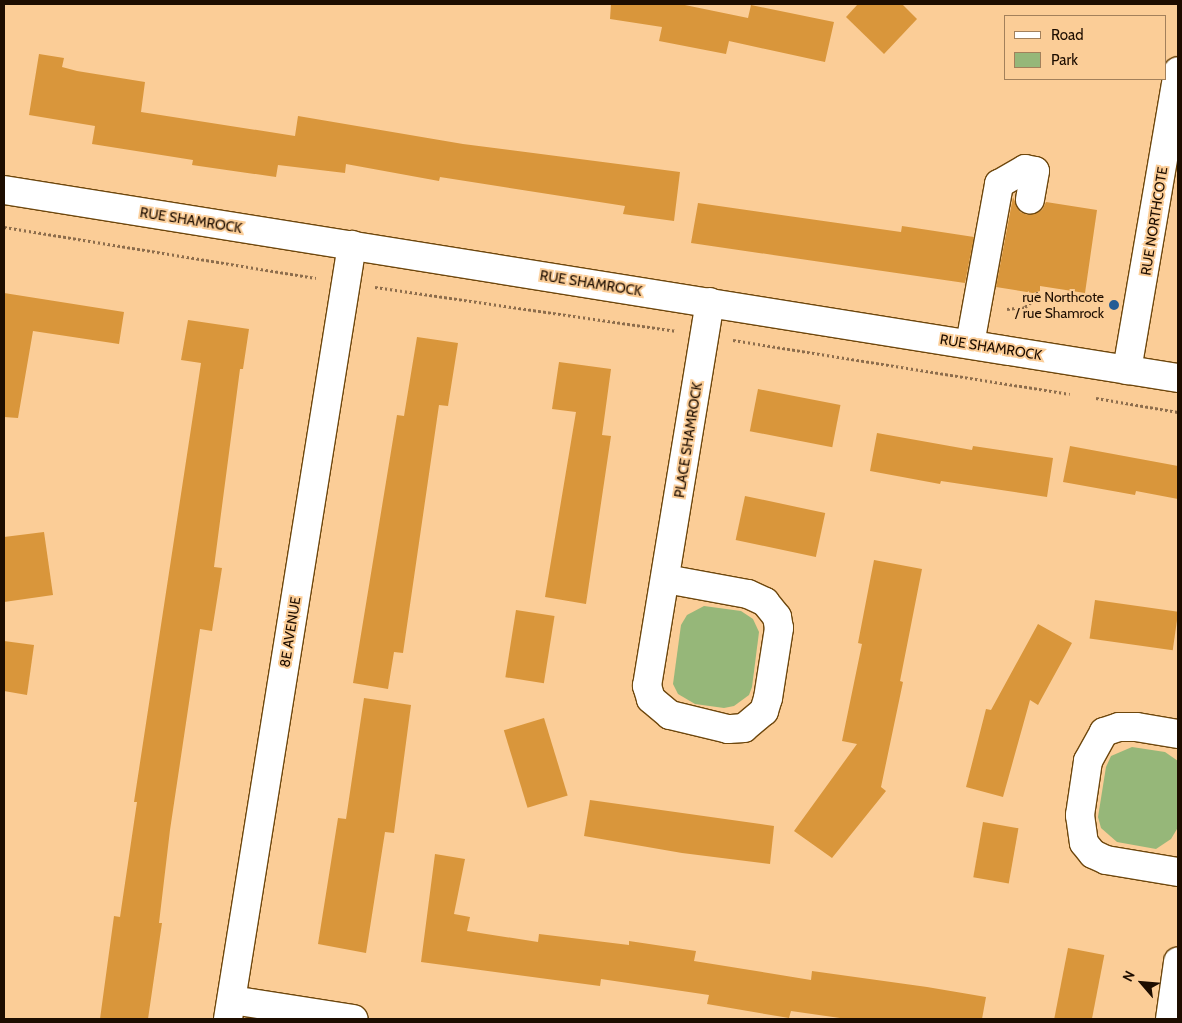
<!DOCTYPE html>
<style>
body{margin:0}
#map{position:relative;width:1182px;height:1023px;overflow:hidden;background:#fbcd97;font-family:Cabin,sans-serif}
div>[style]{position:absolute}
.green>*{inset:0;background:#96b779}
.building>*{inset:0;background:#d9963b;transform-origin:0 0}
.path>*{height:3px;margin-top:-1.5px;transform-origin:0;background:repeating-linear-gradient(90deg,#8d6d4c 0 2.5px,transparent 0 5px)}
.roads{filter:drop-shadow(1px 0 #6e470d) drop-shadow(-1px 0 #6e470d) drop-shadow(0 1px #6e470d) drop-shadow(0 -1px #6e470d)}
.minor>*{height:28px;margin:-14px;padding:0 14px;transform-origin:14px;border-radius:14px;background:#fff}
.dots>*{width:14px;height:14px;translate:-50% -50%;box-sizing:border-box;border:2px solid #fbcd97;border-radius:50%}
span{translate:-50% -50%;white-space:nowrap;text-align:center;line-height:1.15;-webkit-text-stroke:4px #fbcd97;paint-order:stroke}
.street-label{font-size:14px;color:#1d0d00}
.poi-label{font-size:14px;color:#1d0d00}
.right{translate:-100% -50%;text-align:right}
.frame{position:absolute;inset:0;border:5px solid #1d0d00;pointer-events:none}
.legend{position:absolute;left:1004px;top:15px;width:162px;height:65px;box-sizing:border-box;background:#fbcd97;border:1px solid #a2805b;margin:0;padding:6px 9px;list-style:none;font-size:15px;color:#1d0d00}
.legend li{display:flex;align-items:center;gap:10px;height:25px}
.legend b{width:25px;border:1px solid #a2805b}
.north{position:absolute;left:1117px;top:958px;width:50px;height:50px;-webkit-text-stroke:4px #fbcd97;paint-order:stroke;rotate:297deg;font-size:14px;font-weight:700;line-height:20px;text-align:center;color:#1d0d00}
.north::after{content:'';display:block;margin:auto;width:18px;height:22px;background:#1d0d00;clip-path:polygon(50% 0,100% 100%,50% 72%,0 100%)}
</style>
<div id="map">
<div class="green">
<div style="clip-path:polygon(704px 606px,741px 611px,753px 619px,759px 632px,752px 687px,749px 695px,734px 706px,724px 708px,695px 704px,678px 694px,673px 684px,681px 625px,687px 615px)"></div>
<div style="clip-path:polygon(1132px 747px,1165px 752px,1178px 761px,1177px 829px,1171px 839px,1156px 849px,1117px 842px,1101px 828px,1098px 817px,1106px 767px,1111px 756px)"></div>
</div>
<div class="building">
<div style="clip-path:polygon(611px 4px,680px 4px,748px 18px,751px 5px,834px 22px,825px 62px,729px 41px,726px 54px,659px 41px,662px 27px,610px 19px)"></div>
<div style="clip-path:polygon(858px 4px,902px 4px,917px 19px,884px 54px,846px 17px)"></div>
<div style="clip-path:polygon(39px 54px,64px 58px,62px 67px,77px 71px,145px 82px,141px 112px,295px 136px,298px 116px,463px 144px,680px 172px,674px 221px,623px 214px,625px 206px,440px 177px,439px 181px,346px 164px,345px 173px,278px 165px,276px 177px,192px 165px,193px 160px,92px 144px,95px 126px,29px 115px)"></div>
<div style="clip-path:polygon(1013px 197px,1020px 212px,1028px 215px,1042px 210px,1046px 202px,1097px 210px,1085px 293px,1040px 286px,1040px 291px,1033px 293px,996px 287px)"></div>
<div style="clip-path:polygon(698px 203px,901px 232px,902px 226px,974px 237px,965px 283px,691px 243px)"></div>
<div style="clip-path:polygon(4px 293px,124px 312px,119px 344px,33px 331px,18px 418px,4px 417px)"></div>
<div style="clip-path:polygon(188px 320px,249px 329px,243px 369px,240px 369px,214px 567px,222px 568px,212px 631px,200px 629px,170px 830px,159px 923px,162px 923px,148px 1019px,100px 1019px,114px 916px,120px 917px,137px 802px,134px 802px,201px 363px,181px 360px)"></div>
<div style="clip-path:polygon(417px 337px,458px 343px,448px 406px,439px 405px,403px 653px,394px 652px,388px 689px,353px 683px,397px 415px,404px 416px)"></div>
<div style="clip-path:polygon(559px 362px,611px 369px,602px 435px,611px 436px,586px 604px,545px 597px,576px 412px,552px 409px)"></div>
<div style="left:758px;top:389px;width:84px;height:43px;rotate:11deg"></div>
<div style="clip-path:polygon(877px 433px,972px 450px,973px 446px,1053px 458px,1047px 497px,941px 481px,940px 484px,870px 471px)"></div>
<div style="clip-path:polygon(1070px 446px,1178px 466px,1178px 499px,1136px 491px,1135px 495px,1063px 482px)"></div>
<div style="left:745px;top:496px;width:82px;height:45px;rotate:12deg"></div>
<div style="clip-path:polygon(44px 532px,53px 595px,4px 602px,4px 537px)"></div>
<div style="clip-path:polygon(874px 560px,922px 569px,900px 681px,903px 682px,881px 787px,886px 791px,832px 858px,794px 831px,857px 744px,842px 741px,862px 644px,858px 643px)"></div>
<div style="left:1095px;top:600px;width:84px;height:39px;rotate:8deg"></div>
<div style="left:516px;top:610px;width:39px;height:68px;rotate:9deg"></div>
<div style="clip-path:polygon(1038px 624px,1072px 643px,1038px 705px,1030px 700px,1003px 797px,966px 787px,986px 709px,991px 710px)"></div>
<div style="clip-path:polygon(4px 641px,34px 645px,27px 695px,4px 691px)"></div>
<div style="clip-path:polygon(364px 698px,411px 705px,394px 833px,385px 832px,366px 953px,318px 944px,338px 818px,346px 819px)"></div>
<div style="left:544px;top:718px;width:81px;height:42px;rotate:73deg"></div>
<div style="clip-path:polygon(590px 800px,774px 826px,770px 864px,682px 853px,584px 836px)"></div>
<div style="left:983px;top:822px;width:36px;height:56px;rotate:10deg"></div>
<div style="clip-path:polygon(435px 854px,465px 859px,454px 914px,470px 917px,467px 931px,538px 942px,539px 934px,629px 945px,629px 941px,696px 951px,694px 961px,811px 980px,812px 971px,927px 987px,986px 997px,982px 1019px,847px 1019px,791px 1011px,789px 1018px,707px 1004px,709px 995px,601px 979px,600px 986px,421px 962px)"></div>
<div style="left:1068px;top:948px;width:37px;height:72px;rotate:11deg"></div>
</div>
<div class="path">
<div style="left:4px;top:227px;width:316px;rotate:9.3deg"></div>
<div style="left:375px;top:287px;width:303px;rotate:8.3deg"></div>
<div style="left:1007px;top:309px;width:18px;rotate:-6deg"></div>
<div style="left:1025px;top:307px;width:13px;rotate:-39deg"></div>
<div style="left:1035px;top:299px;width:9px;rotate:-69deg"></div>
<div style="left:733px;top:340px;width:341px;rotate:9.1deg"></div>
<div style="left:1096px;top:398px;width:83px;rotate:9.7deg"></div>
</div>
<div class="roads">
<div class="minor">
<div style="left:4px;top:190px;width:1189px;rotate:9.1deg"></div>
<div style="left:970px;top:344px;width:163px;rotate:-79.7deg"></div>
<div style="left:999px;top:184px;width:30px;rotate:-30deg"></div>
<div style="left:1025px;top:169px;width:10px;rotate:11deg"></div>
<div style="left:1035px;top:171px;width:29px;rotate:100deg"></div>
<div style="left:1127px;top:370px;width:303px;rotate:-80.3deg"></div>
<div style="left:666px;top:579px;width:83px;rotate:10.4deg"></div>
<div style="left:748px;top:594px;width:19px;rotate:25deg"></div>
<div style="left:765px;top:602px;width:19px;rotate:51deg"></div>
<div style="left:777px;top:617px;width:11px;rotate:80deg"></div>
<div style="left:779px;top:628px;width:71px;rotate:98.9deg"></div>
<div style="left:768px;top:698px;width:14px;rotate:107deg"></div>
<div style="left:764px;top:711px;width:26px;rotate:140deg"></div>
<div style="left:744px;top:728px;width:16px;rotate:176deg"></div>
<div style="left:728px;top:729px;width:60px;rotate:-166.4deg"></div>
<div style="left:670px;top:715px;width:25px;rotate:-140deg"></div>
<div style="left:651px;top:699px;width:14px;rotate:-107deg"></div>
<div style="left:647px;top:686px;width:389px;rotate:-80.7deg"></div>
<div style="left:1178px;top:734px;width:43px;rotate:-170.5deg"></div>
<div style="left:1136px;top:727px;width:17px;rotate:180deg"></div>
<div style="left:1119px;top:727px;width:16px;rotate:162deg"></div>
<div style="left:1104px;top:732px;width:33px;rotate:119deg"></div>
<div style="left:1088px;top:761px;width:55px;rotate:98.4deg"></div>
<div style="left:1080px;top:815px;width:28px;rotate:82deg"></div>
<div style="left:1084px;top:843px;width:14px;rotate:51deg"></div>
<div style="left:1093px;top:854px;width:14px;rotate:25deg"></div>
<div style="left:1106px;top:860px;width:73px;rotate:9.5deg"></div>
<div style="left:232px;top:1000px;width:123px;rotate:8.9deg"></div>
<div style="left:228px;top:1019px;width:784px;rotate:-80.9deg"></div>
<div style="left:1170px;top:1019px;width:58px;rotate:-82deg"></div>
</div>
</div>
<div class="dots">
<div style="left:1114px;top:305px;background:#255d95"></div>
</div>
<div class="street-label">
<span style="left:191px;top:220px;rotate:9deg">RUE SHAMROCK</span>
<span style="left:1154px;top:221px;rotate:-81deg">RUE NORTHCOTE</span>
<span style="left:591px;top:283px;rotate:9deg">RUE SHAMROCK</span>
<span style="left:991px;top:347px;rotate:9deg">RUE SHAMROCK</span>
<span style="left:688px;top:440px;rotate:-81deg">PLACE SHAMROCK</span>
<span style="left:290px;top:632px;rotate:-81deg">8E AVENUE</span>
</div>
<div class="poi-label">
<span class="right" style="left:1104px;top:305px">rue Northcote<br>/ rue Shamrock</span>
</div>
<div class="frame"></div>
<ul class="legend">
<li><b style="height:6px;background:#fff"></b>Road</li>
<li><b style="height:14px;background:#96b779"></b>Park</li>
</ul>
<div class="north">N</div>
</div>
